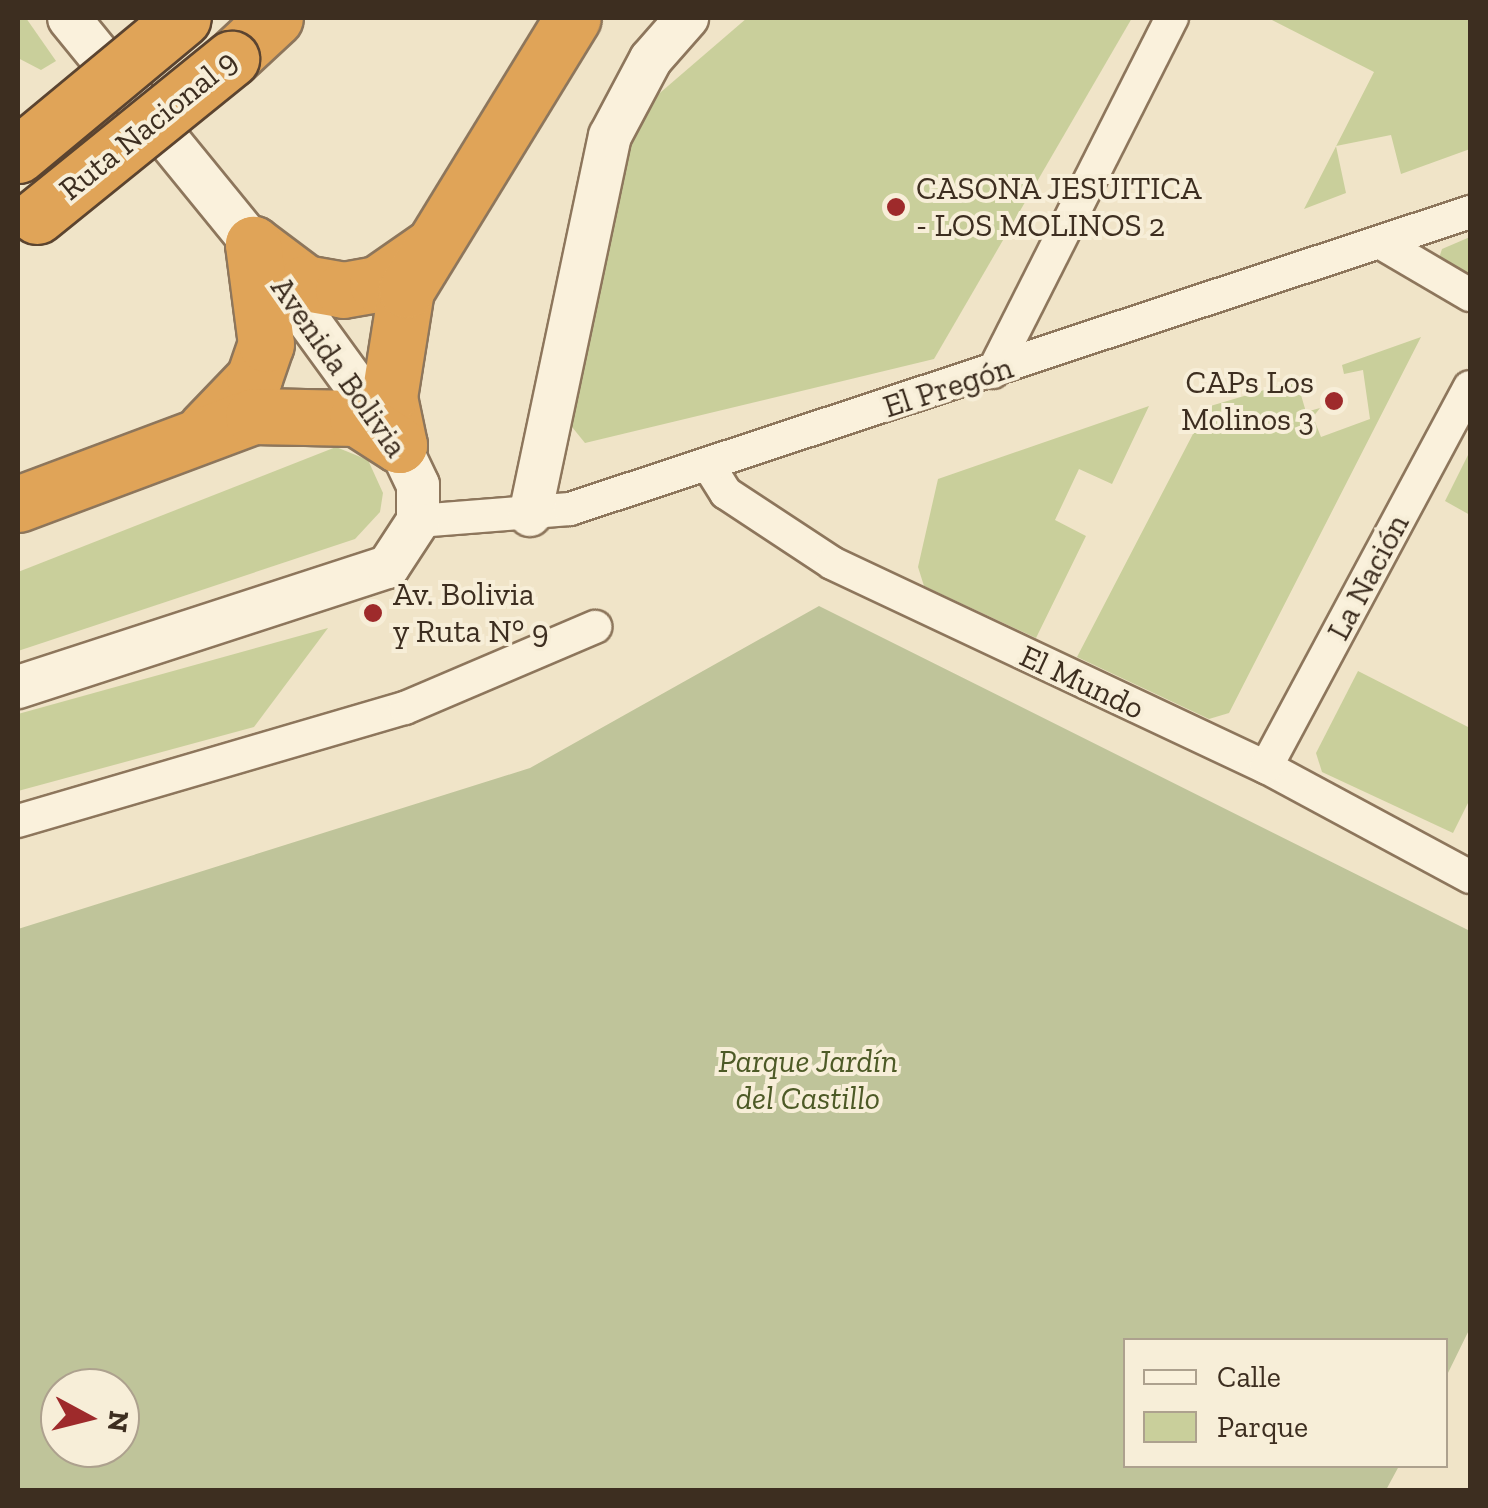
<!DOCTYPE html>
<meta charset="utf-8">
<style>
body{margin:0}
#map{position:relative;width:1488px;height:1508px;overflow:hidden;background:#f0e4c8;font-family:"Zilla Slab",serif}
div>[style]{position:absolute}
.green>*{inset:0;background:#c9cf9b}
.cemetery>*{inset:0;background:#bfc49a}
.roads{filter:drop-shadow(2px 0 #8d765c) drop-shadow(-2px 0 #8d765c) drop-shadow(0 2px #8d765c) drop-shadow(0 -2px #8d765c)}
.minor>*{height:32px;margin:-16px;padding:0 16px;transform-origin:16px;border-radius:16px;background:#faf1dc}
.tertiary>*{height:42px;margin:-21px;padding:0 21px;transform-origin:21px;border-radius:21px;background:#faf1dc}
.motorway>*{height:55px;margin:-27.5px;padding:0 27.5px;transform-origin:27.5px;border-radius:27.5px;background:#e0a458}
.bridges{filter:drop-shadow(2px 0 #5b4430) drop-shadow(-2px 0 #5b4430) drop-shadow(0 2px #5b4430) drop-shadow(0 -2px #5b4430)}
.motorway-bridge>*{height:55px;margin:-27.5px;padding:0 27.5px;transform-origin:27.5px;border-radius:27.5px;background:#e0a458}
.dots>*{width:28px;height:28px;translate:-50% -50%;box-sizing:border-box;border:5px solid #f7eed8;border-radius:50%}
span{translate:-50% -50%;white-space:nowrap;text-align:center;line-height:1.15;-webkit-text-stroke:8px #f7eed8;paint-order:stroke}
.street-label{font-size:32px;color:#3d2e20}
.poi-label{font-size:32px;color:#3d2e20}
.left{translate:0 -50%;text-align:left}
.right{translate:-100% -50%;text-align:right}
.park-label{font-size:32px;color:#4d5a26;font-style:italic}
.frame{position:absolute;inset:0;border:20px solid #3d2e20;pointer-events:none}
.legend{position:absolute;left:1123px;top:1338px;width:325px;height:130px;box-sizing:border-box;background:#f7eed8;border:2px solid #ada18e;margin:0;padding:12px 18px;list-style:none;font-size:30px;color:#3d2e20}
.legend li{display:flex;align-items:center;gap:20px;height:50px}
.legend b{width:50px;border:2px solid #ada18e}
.north{position:absolute;left:40px;top:1368px;width:100px;height:100px;box-sizing:border-box;background:#f7eed8;border:2px solid #ada18e;border-radius:50%;rotate:97deg;font-size:28px;font-weight:700;line-height:40px;text-align:center;color:#3d2e20}
.north::after{content:'';display:block;margin:auto;width:35px;height:45px;background:#9e2a2b;clip-path:polygon(50% 0,100% 100%,50% 72%,0 100%)}
</style>
<div id="map">
<div class="green">
<div style="clip-path:polygon(18px 18px,26px 18px,56px 61px,41px 70px,18px 58px)"></div>
<div style="clip-path:polygon(747px 18px,1132px 18px,934px 359px,585px 443px,572px 427px,572px 391px,613px 195px,635px 136px,654px 98px)"></div>
<div style="clip-path:polygon(1268px 18px,1470px 18px,1470px 149px,1401px 174px,1391px 135px,1336px 146px,1346px 193px,1304px 209px,1374px 72px)"></div>
<div style="clip-path:polygon(1470px 237px,1470px 275px,1439px 258px,1442px 249px)"></div>
<div style="clip-path:polygon(1421px 337px,1229px 713px,1209px 719px,1077px 657px,1207px 407px,1311px 376px,1315px 389px,1301px 395px,1306px 412px,1320px 408px,1313px 417px,1321px 437px,1370px 419px,1363px 370px,1344px 374px,1342px 365px)"></div>
<div style="clip-path:polygon(1149px 406px,1112px 484px,1079px 469px,1055px 520px,1086px 536px,1036px 638px,924px 586px,918px 567px,938px 479px)"></div>
<div style="clip-path:polygon(336px 447px,368px 460px,383px 493px,380px 512px,355px 539px,18px 651px,18px 572px)"></div>
<div style="clip-path:polygon(1470px 451px,1470px 515px,1445px 501px)"></div>
<div style="clip-path:polygon(328px 628px,254px 727px,18px 791px,18px 714px)"></div>
<div style="clip-path:polygon(1358px 671px,1470px 728px,1470px 799px,1453px 833px,1322px 772px,1316px 753px)"></div>
</div>
<div class="cemetery">
<div style="clip-path:polygon(evenodd,819px 606px,1470px 931px,1470px 1328px,1446px 1377px,1446px 1340px,1126px 1340px,1126px 1466px,1399px 1466px,1386px 1490px,18px 1490px,18px 929px,530px 768px,819px 606px,60px 1388px,120px 1388px,120px 1448px,60px 1448px,60px 1388px)"></div>
</div>
<div class="roads">
<div class="minor">
<div style="left:1383px;top:244px;width:101px;rotate:30.4deg"></div>
<div style="left:993px;top:372px;width:397px;rotate:-63.2deg"></div>
<div style="left:709px;top:466px;width:32px;rotate:58deg"></div>
<div style="left:726px;top:493px;width:127px;rotate:33.4deg"></div>
<div style="left:832px;top:563px;width:480px;rotate:25.2deg"></div>
<div style="left:1266px;top:767px;width:232px;rotate:28.3deg"></div>
<div style="left:418px;top:521px;width:152px;rotate:-4.5deg"></div>
<div style="left:570px;top:509px;width:948px;rotate:-18.26deg"></div>
<div style="left:1266px;top:767px;width:431px;rotate:-61.8deg"></div>
<div style="left:18px;top:821px;width:403px;rotate:-16.3deg"></div>
<div style="left:405px;top:708px;width:207px;rotate:-23.1deg"></div>
</div>
<div class="tertiary">
<div style="left:530px;top:515px;width:387px;rotate:-78.1deg"></div>
<div style="left:610px;top:136px;width:87px;rotate:-62deg"></div>
<div style="left:651px;top:59px;width:55px;rotate:-48.7deg"></div>
<div style="left:18px;top:687px;width:389px;rotate:-18deg"></div>
<div style="left:388px;top:567px;width:55px;rotate:-56.9deg"></div>
<div style="left:418px;top:521px;width:36px;rotate:-90deg"></div>
<div style="left:418px;top:485px;width:44px;rotate:-115.4deg"></div>
<div style="left:399px;top:445px;width:248px;rotate:-126deg"></div>
<div style="left:253px;top:244px;width:291px;rotate:-129.2deg"></div>
</div>
<div class="motorway">
<div style="left:231px;top:59px;width:60px;rotate:-43deg"></div>
<div style="left:253px;top:244px;width:65px;rotate:36.9deg"></div>
<div style="left:305px;top:283px;width:39px;rotate:10deg"></div>
<div style="left:343px;top:290px;width:35px;rotate:-10deg"></div>
<div style="left:377px;top:284px;width:63px;rotate:-34.7deg"></div>
<div style="left:205px;top:429px;width:71px;rotate:-46.1deg"></div>
<div style="left:254px;top:378px;width:36px;rotate:-71deg"></div>
<div style="left:266px;top:344px;width:101px;rotate:-97.4deg"></div>
<div style="left:399px;top:445px;width:49px;rotate:-101.8deg"></div>
<div style="left:389px;top:397px;width:108px;rotate:-81deg"></div>
<div style="left:406px;top:290px;width:319px;rotate:-58.5deg"></div>
<div style="left:18px;top:504px;width:251px;rotate:-20.5deg"></div>
<div style="left:253px;top:416px;width:104px;rotate:1.1deg"></div>
<div style="left:357px;top:418px;width:50px;rotate:32.7deg"></div>
</div>
</div>
<div class="bridges">
<div class="motorway-bridge">
<div style="left:18px;top:155px;width:214px;rotate:-39.7deg"></div>
<div style="left:37px;top:216px;width:250px;rotate:-39deg"></div>
</div>
</div>
<div class="dots">
<div style="left:896px;top:207px;background:#9e2a2b"></div>
<div style="left:1334px;top:401px;background:#9e2a2b"></div>
<div style="left:373px;top:613px;background:#9e2a2b"></div>
</div>
<div class="street-label">
<span style="left:148px;top:125px;rotate:-39deg">Ruta Nacional 9</span>
<span style="left:339px;top:367px;rotate:55deg">Avenida Bolivia</span>
<span style="left:948px;top:387px;rotate:-18deg">El Pregón</span>
<span style="left:1368px;top:577px;rotate:-62deg">La Nación</span>
<span style="left:1082px;top:682px;rotate:25deg">El Mundo</span>
</div>
<div class="poi-label">
<span class="left" style="left:916px;top:207px">CASONA JESUITICA<br>- LOS MOLINOS 2</span>
<span class="right" style="left:1314px;top:401px">CAPs Los<br>Molinos 3</span>
<span class="left" style="left:393px;top:613px">Av. Bolivia<br>y Ruta N° 9</span>
</div>
<div class="park-label">
<span style="left:808px;top:1080px">Parque Jardín<br>del Castillo</span>
</div>
<div class="frame"></div>
<ul class="legend">
<li><b style="height:12px;background:#faf1dc"></b>Calle</li>
<li><b style="height:28px;background:#c9cf9b"></b>Parque</li>
</ul>
<div class="north">N</div>
</div>
